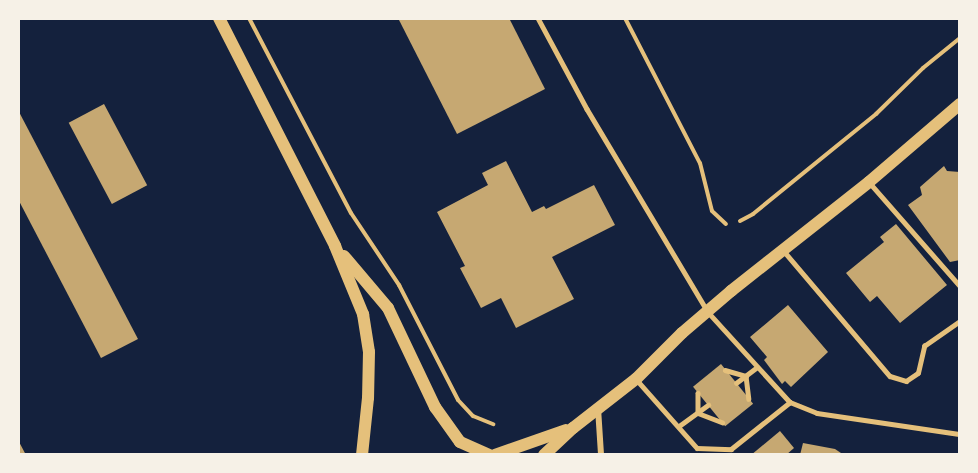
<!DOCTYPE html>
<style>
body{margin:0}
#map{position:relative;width:978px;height:473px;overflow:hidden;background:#14213d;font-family:Raleway,sans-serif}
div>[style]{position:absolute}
.building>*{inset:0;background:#c6a872;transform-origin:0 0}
.path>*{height:4px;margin:-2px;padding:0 2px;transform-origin:2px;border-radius:2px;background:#e5c07b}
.service>*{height:4.5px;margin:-2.25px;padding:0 2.25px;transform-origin:2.25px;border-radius:2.25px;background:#e5c07b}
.minor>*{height:6px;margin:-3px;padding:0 3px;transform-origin:3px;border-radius:3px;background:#e5c07b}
.secondary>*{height:12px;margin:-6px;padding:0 6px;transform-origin:6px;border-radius:6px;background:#e5c07b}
span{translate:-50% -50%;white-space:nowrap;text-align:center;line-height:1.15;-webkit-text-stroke:4.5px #f6f1e7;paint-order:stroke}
.frame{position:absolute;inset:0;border:20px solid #f6f1e7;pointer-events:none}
</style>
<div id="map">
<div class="building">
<div style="clip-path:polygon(398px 18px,509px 18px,545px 89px,457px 134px)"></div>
<div style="left:104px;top:104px;width:92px;height:40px;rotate:62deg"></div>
<div style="clip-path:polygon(18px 110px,138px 339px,101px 358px,18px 199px)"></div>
<div style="clip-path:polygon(506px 161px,532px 212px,544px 206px,546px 209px,594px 185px,615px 225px,552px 257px,574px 299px,516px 328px,501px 298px,481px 308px,460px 268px,465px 266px,437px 212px,488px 185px,482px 173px)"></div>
<div style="clip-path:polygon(944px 166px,947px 171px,960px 172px,960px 260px,950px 262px,908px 205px,922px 195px,920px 187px)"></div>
<div style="clip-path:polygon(896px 224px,947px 285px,900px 323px,877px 296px,870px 302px,846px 273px,884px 242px,880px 237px)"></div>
<div style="clip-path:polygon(788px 305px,828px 352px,791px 387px,785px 381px,782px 384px,764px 360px,767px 357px,750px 337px)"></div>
<div style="left:721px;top:364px;width:51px;height:36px;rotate:51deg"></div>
<div style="clip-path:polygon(780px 431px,794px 448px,786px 455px,751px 455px)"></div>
<div style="clip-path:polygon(18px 440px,26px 455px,18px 455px)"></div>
<div style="clip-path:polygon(803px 443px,835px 449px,844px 455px,800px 455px)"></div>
</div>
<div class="path">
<div style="left:249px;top:18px;width:220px;rotate:62.4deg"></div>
<div style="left:351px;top:213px;width:87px;rotate:56.3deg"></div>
<div style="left:399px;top:285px;width:129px;rotate:62.8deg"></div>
<div style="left:458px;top:400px;width:22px;rotate:47deg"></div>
<div style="left:473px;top:416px;width:22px;rotate:22deg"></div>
<div style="left:625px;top:18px;width:163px;rotate:62.7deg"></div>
<div style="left:700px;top:163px;width:49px;rotate:76deg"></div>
<div style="left:712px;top:211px;width:19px;rotate:43deg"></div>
<div style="left:740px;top:221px;width:15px;rotate:-28deg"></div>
<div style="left:753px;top:214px;width:159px;rotate:-39.1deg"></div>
<div style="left:876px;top:114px;width:66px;rotate:-44.4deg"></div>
<div style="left:923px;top:68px;width:48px;rotate:-39deg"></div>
</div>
<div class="service">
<div style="left:538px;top:18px;width:103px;rotate:61.7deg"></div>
<div style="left:587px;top:109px;width:236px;rotate:59.2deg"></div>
<div style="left:708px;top:312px;width:122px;rotate:47.7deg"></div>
<div style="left:790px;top:402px;width:29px;rotate:22deg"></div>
<div style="left:817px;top:413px;width:145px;rotate:8.4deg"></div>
<div style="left:869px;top:182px;width:138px;rotate:48.8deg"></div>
<div style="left:783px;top:250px;width:165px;rotate:49.7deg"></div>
<div style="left:890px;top:376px;width:17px;rotate:17deg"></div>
<div style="left:906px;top:381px;width:14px;rotate:-34deg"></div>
<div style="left:918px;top:373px;width:28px;rotate:-77deg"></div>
<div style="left:924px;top:346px;width:44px;rotate:-34.8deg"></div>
<div style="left:725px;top:370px;width:22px;rotate:16deg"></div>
<div style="left:746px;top:376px;width:23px;rotate:83deg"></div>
<div style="left:636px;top:379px;width:92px;rotate:48.5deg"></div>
<div style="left:697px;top:448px;width:34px;rotate:2deg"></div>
<div style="left:731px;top:449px;width:75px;rotate:-38.5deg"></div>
<div style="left:736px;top:383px;width:26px;rotate:-37deg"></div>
<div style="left:698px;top:393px;width:20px;rotate:90deg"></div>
<div style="left:698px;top:413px;width:26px;rotate:21deg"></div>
<div style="left:679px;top:426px;width:36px;rotate:-36deg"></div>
</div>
<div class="minor">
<div style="left:598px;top:408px;width:47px;rotate:86.3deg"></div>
</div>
<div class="secondary">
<div style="left:219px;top:18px;width:256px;rotate:63deg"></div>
<div style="left:335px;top:246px;width:74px;rotate:67.6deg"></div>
<div style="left:363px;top:314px;width:38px;rotate:81deg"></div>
<div style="left:369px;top:352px;width:46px;rotate:91.2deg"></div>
<div style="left:368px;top:398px;width:57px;rotate:96deg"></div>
<div style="left:344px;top:256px;width:68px;rotate:49.8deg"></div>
<div style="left:388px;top:308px;width:110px;rotate:64.6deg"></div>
<div style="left:435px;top:407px;width:43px;rotate:54.5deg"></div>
<div style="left:460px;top:442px;width:32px;rotate:24deg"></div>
<div style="left:495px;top:455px;width:75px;rotate:-19.4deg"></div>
<div style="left:544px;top:455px;width:40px;rotate:-43deg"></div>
<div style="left:573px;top:428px;width:80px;rotate:-37.9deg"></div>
<div style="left:636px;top:379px;width:65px;rotate:-45deg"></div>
<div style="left:682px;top:333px;width:65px;rotate:-40.6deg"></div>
<div style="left:731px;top:291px;width:176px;rotate:-38.3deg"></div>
<div style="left:869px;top:182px;width:120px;rotate:-40.6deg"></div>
</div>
<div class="frame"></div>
</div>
